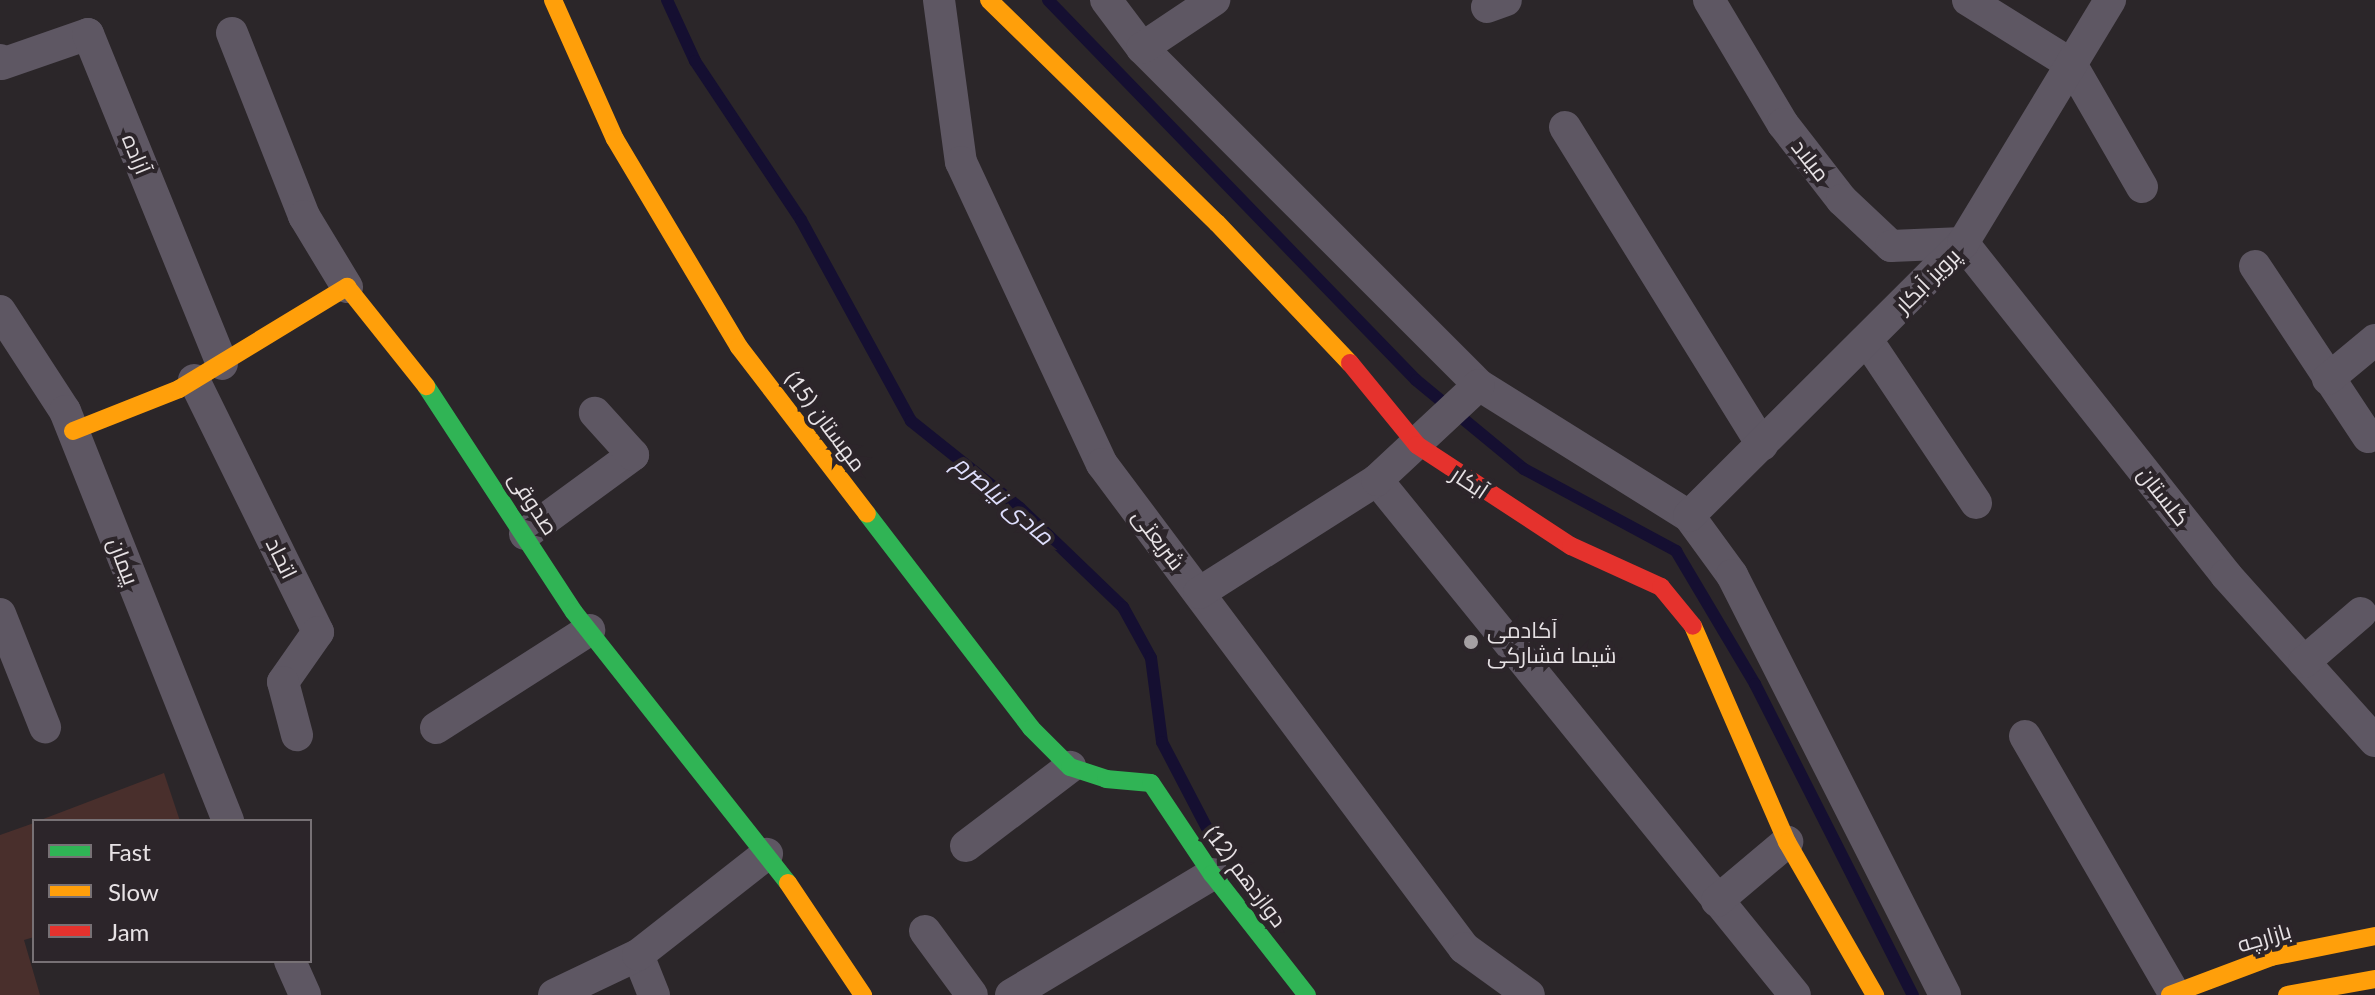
<!DOCTYPE html>
<meta charset="utf-8">
<style>
body{margin:0}
#map{position:relative;width:2375px;height:995px;overflow:hidden;background:#2b2629;font-family:Lato,Cairo,sans-serif}
div>[style]{position:absolute}
.green>*{inset:0;background:#492f2c}
.stream>*{height:12px;margin:-6px;padding:0 6px;transform-origin:6px;border-radius:6px;background:#150f31}
.street>*{height:32px;margin:-16px;padding:0 16px;transform-origin:16px;border-radius:16px;background:#5e5763}
.fast>*{height:18px;margin:-9px;padding:0 9px;transform-origin:9px;border-radius:9px;background:#30b455}
.slow>*{height:18px;margin:-9px;padding:0 9px;transform-origin:9px;border-radius:9px;background:#ff9f0a}
.jam>*{height:18px;margin:-9px;padding:0 9px;transform-origin:9px;border-radius:9px;background:#e5322d}
.dots>*{width:22px;height:22px;translate:-50% -50%;box-sizing:border-box;border:4px solid #2c252a;border-radius:50%}
span{translate:-50% -50%;white-space:nowrap;text-align:center;line-height:1.15;-webkit-text-stroke:8px #2c252a;paint-order:stroke}
.street-label{font-size:22px;color:#e7e2e5}
.poi-label{font-size:22px;color:#e7e2e5}
.left{translate:0 -50%;text-align:left}
.water-label{font-size:24px;color:#ddddfb;font-style:italic}
.legend{position:absolute;left:32px;top:819px;width:280px;height:144px;box-sizing:border-box;background:#2c252a;border:2px solid #777175;margin:0;padding:10px 14px;list-style:none;font-size:24px;color:#e7e2e5}
.legend li{display:flex;align-items:center;gap:16px;height:40px}
.legend b{width:40px;border:2px solid #777175}
</style>
<div id="map">
<div class="green">
<div style="clip-path:polygon(164px 773px,180px 821px,38px 821px)"></div>
<div style="clip-path:polygon(34px 823px,34px 937px,24px 940px,40px 995px,0 995px,0 835px)"></div>
</div>
<div class="stream">
<div style="left:667px;top:0;width:67px;rotate:65.3deg"></div>
<div style="left:695px;top:61px;width:191px;rotate:56.3deg"></div>
<div style="left:801px;top:220px;width:229px;rotate:61.3deg"></div>
<div style="left:911px;top:421px;width:139px;rotate:38.6deg"></div>
<div style="left:1020px;top:508px;width:143px;rotate:43.9deg"></div>
<div style="left:1123px;top:607px;width:58px;rotate:61.2deg"></div>
<div style="left:1151px;top:658px;width:85px;rotate:82.5deg"></div>
<div style="left:1162px;top:742px;width:104px;rotate:62.4deg"></div>
<div style="left:1048px;top:0;width:529px;rotate:45.92deg"></div>
<div style="left:1416px;top:380px;width:140px;rotate:39.5deg"></div>
<div style="left:1524px;top:469px;width:173px;rotate:28.3deg"></div>
<div style="left:1676px;top:551px;width:155px;rotate:59.3deg"></div>
<div style="left:1755px;top:684px;width:349px;rotate:63.1deg"></div>
</div>
<div class="street">
<div style="left:939px;top:0;width:163px;rotate:82.3deg"></div>
<div style="left:961px;top:162px;width:333px;rotate:65deg"></div>
<div style="left:1102px;top:464px;width:604px;rotate:53.21deg"></div>
<div style="left:1464px;top:948px;width:80px;rotate:35.9deg"></div>
<div style="left:1106px;top:0;width:60px;rotate:53.1deg"></div>
<div style="left:1142px;top:48px;width:477px;rotate:45deg"></div>
<div style="left:1479px;top:385px;width:248px;rotate:32deg"></div>
<div style="left:1689px;top:516px;width:73px;rotate:53.9deg"></div>
<div style="left:1732px;top:575px;width:471px;rotate:63.1deg"></div>
<div style="left:1709px;top:0;width:144px;rotate:59.2deg"></div>
<div style="left:1783px;top:124px;width:96px;rotate:52.2deg"></div>
<div style="left:1842px;top:200px;width:67px;rotate:43.2deg"></div>
<div style="left:1891px;top:246px;width:72px;rotate:-2.4deg"></div>
<div style="left:1963px;top:243px;width:424px;rotate:51.6deg"></div>
<div style="left:2226px;top:575px;width:223px;rotate:48.1deg"></div>
<div style="left:1968px;top:0;width:121px;rotate:31.9deg"></div>
<div style="left:2071px;top:64px;width:142px;rotate:60deg"></div>
<div style="left:1487px;top:7px;width:20px;rotate:-20deg"></div>
<div style="left:232px;top:33px;width:197px;rotate:68.5deg"></div>
<div style="left:304px;top:216px;width:83px;rotate:58.8deg"></div>
<div style="left:1142px;top:48px;width:87px;rotate:-33.7deg"></div>
<div style="left:0;top:60px;width:4px;rotate:63deg"></div>
<div style="left:2px;top:64px;width:91px;rotate:-19.2deg"></div>
<div style="left:88px;top:34px;width:356px;rotate:67.9deg"></div>
<div style="left:1565px;top:127px;width:374px;rotate:58.2deg"></div>
<div style="left:2255px;top:266px;width:205px;rotate:56.5deg"></div>
<div style="left:0;top:311px;width:119px;rotate:57deg"></div>
<div style="left:65px;top:411px;width:441px;rotate:68.3deg"></div>
<div style="left:1867px;top:340px;width:196px;rotate:56.2deg"></div>
<div style="left:2328px;top:379px;width:61px;rotate:-39.7deg"></div>
<div style="left:194px;top:380px;width:281px;rotate:63.8deg"></div>
<div style="left:318px;top:632px;width:61px;rotate:125deg"></div>
<div style="left:283px;top:682px;width:55px;rotate:75.2deg"></div>
<div style="left:1377px;top:480px;width:663px;rotate:50.94deg"></div>
<div style="left:1689px;top:516px;width:387px;rotate:-44.9deg"></div>
<div style="left:1963px;top:243px;width:284px;rotate:-58.8deg"></div>
<div style="left:525px;top:534px;width:134px;rotate:-36.2deg"></div>
<div style="left:633px;top:455px;width:57px;rotate:-132.1deg"></div>
<div style="left:1199px;top:593px;width:211px;rotate:-32.4deg"></div>
<div style="left:1377px;top:480px;width:139px;rotate:-43deg"></div>
<div style="left:0;top:614px;width:122px;rotate:68.3deg"></div>
<div style="left:2304px;top:662px;width:75px;rotate:-40.7deg"></div>
<div style="left:436px;top:728px;width:182px;rotate:-32.6deg"></div>
<div style="left:2025px;top:736px;width:297px;rotate:59.9deg"></div>
<div style="left:966px;top:846px;width:131px;rotate:-37.2deg"></div>
<div style="left:1717px;top:901px;width:92px;rotate:-40.1deg"></div>
<div style="left:925px;top:931px;width:79px;rotate:53.7deg"></div>
<div style="left:638px;top:955px;width:43px;rotate:68.2deg"></div>
<div style="left:290px;top:961px;width:37px;rotate:66deg"></div>
<div style="left:554px;top:995px;width:93px;rotate:-25.5deg"></div>
<div style="left:638px;top:955px;width:164px;rotate:-38.1deg"></div>
<div style="left:1011px;top:995px;width:235px;rotate:-31deg"></div>
</div>
<div class="fast">
<div style="left:426px;top:386px;width:270px;rotate:56.8deg"></div>
<div style="left:574px;top:612px;width:345px;rotate:51.7deg"></div>
<div style="left:867px;top:514px;width:270px;rotate:52.5deg"></div>
<div style="left:1031px;top:728px;width:55px;rotate:45deg"></div>
<div style="left:1070px;top:767px;width:38px;rotate:18deg"></div>
<div style="left:1106px;top:779px;width:45px;rotate:5.1deg"></div>
<div style="left:1151px;top:783px;width:110px;rotate:56.2deg"></div>
<div style="left:1212px;top:874px;width:154px;rotate:51.9deg"></div>
</div>
<div class="slow">
<div style="left:553px;top:0;width:152px;rotate:66deg"></div>
<div style="left:615px;top:139px;width:242px;rotate:59.2deg"></div>
<div style="left:739px;top:347px;width:210px;rotate:52.5deg"></div>
<div style="left:989px;top:0;width:319px;rotate:44.4deg"></div>
<div style="left:1217px;top:223px;width:193px;rotate:46.5deg"></div>
<div style="left:73px;top:431px;width:114px;rotate:-21.6deg"></div>
<div style="left:179px;top:389px;width:197px;rotate:-31.3deg"></div>
<div style="left:347px;top:287px;width:127px;rotate:51.4deg"></div>
<div style="left:1693px;top:626px;width:236px;rotate:66.5deg"></div>
<div style="left:1787px;top:842px;width:177px;rotate:60.1deg"></div>
<div style="left:788px;top:883px;width:135px;rotate:56.2deg"></div>
<div style="left:2170px;top:995px;width:108px;rotate:-20.6deg"></div>
<div style="left:2271px;top:957px;width:106px;rotate:-11.4deg"></div>
<div style="left:2287px;top:995px;width:89px;rotate:-10.3deg"></div>
</div>
<div class="jam">
<div style="left:1350px;top:363px;width:106px;rotate:50.7deg"></div>
<div style="left:1417px;top:445px;width:184px;rotate:33.3deg"></div>
<div style="left:1571px;top:546px;width:99px;rotate:24.5deg"></div>
<div style="left:1661px;top:587px;width:50px;rotate:50.6deg"></div>
</div>
<div class="dots">
<div style="left:1471px;top:642px;background:#a5a0a3"></div>
</div>
<div class="street-label">
<span style="left:137px;top:154px;rotate:68deg">آزاده</span>
<span style="left:1811px;top:160px;rotate:52deg">میلاد</span>
<span style="left:1927px;top:280px;rotate:-45deg">پرویز آبکار</span>
<span style="left:826px;top:421px;rotate:53deg">مهستان (15)</span>
<span style="left:1470px;top:482px;rotate:34deg">آبکار</span>
<span style="left:2164px;top:496px;rotate:52deg">گلستان</span>
<span style="left:534px;top:503px;rotate:57deg">صدوقی</span>
<span style="left:1159px;top:539px;rotate:53deg">شریعتی</span>
<span style="left:282px;top:558px;rotate:64deg">اتحاد</span>
<span style="left:124px;top:561px;rotate:69deg">پیمان</span>
<span style="left:1246px;top:876px;rotate:53deg">دوازدهم (12)</span>
<span style="left:2264px;top:937px;rotate:-16deg">بازارچه</span>
</div>
<div class="poi-label">
<span class="left" style="left:1487px;top:642px">آکادمی<br>شیما فشارکی</span>
</div>
<div class="water-label">
<span style="left:1004px;top:499px;rotate:41deg">مادی نیاصرم</span>
</div>
<ul class="legend">
<li><b style="height:10px;background:#30b455"></b>Fast</li>
<li><b style="height:10px;background:#ff9f0a"></b>Slow</li>
<li><b style="height:10px;background:#e5322d"></b>Jam</li>
</ul>
</div>
